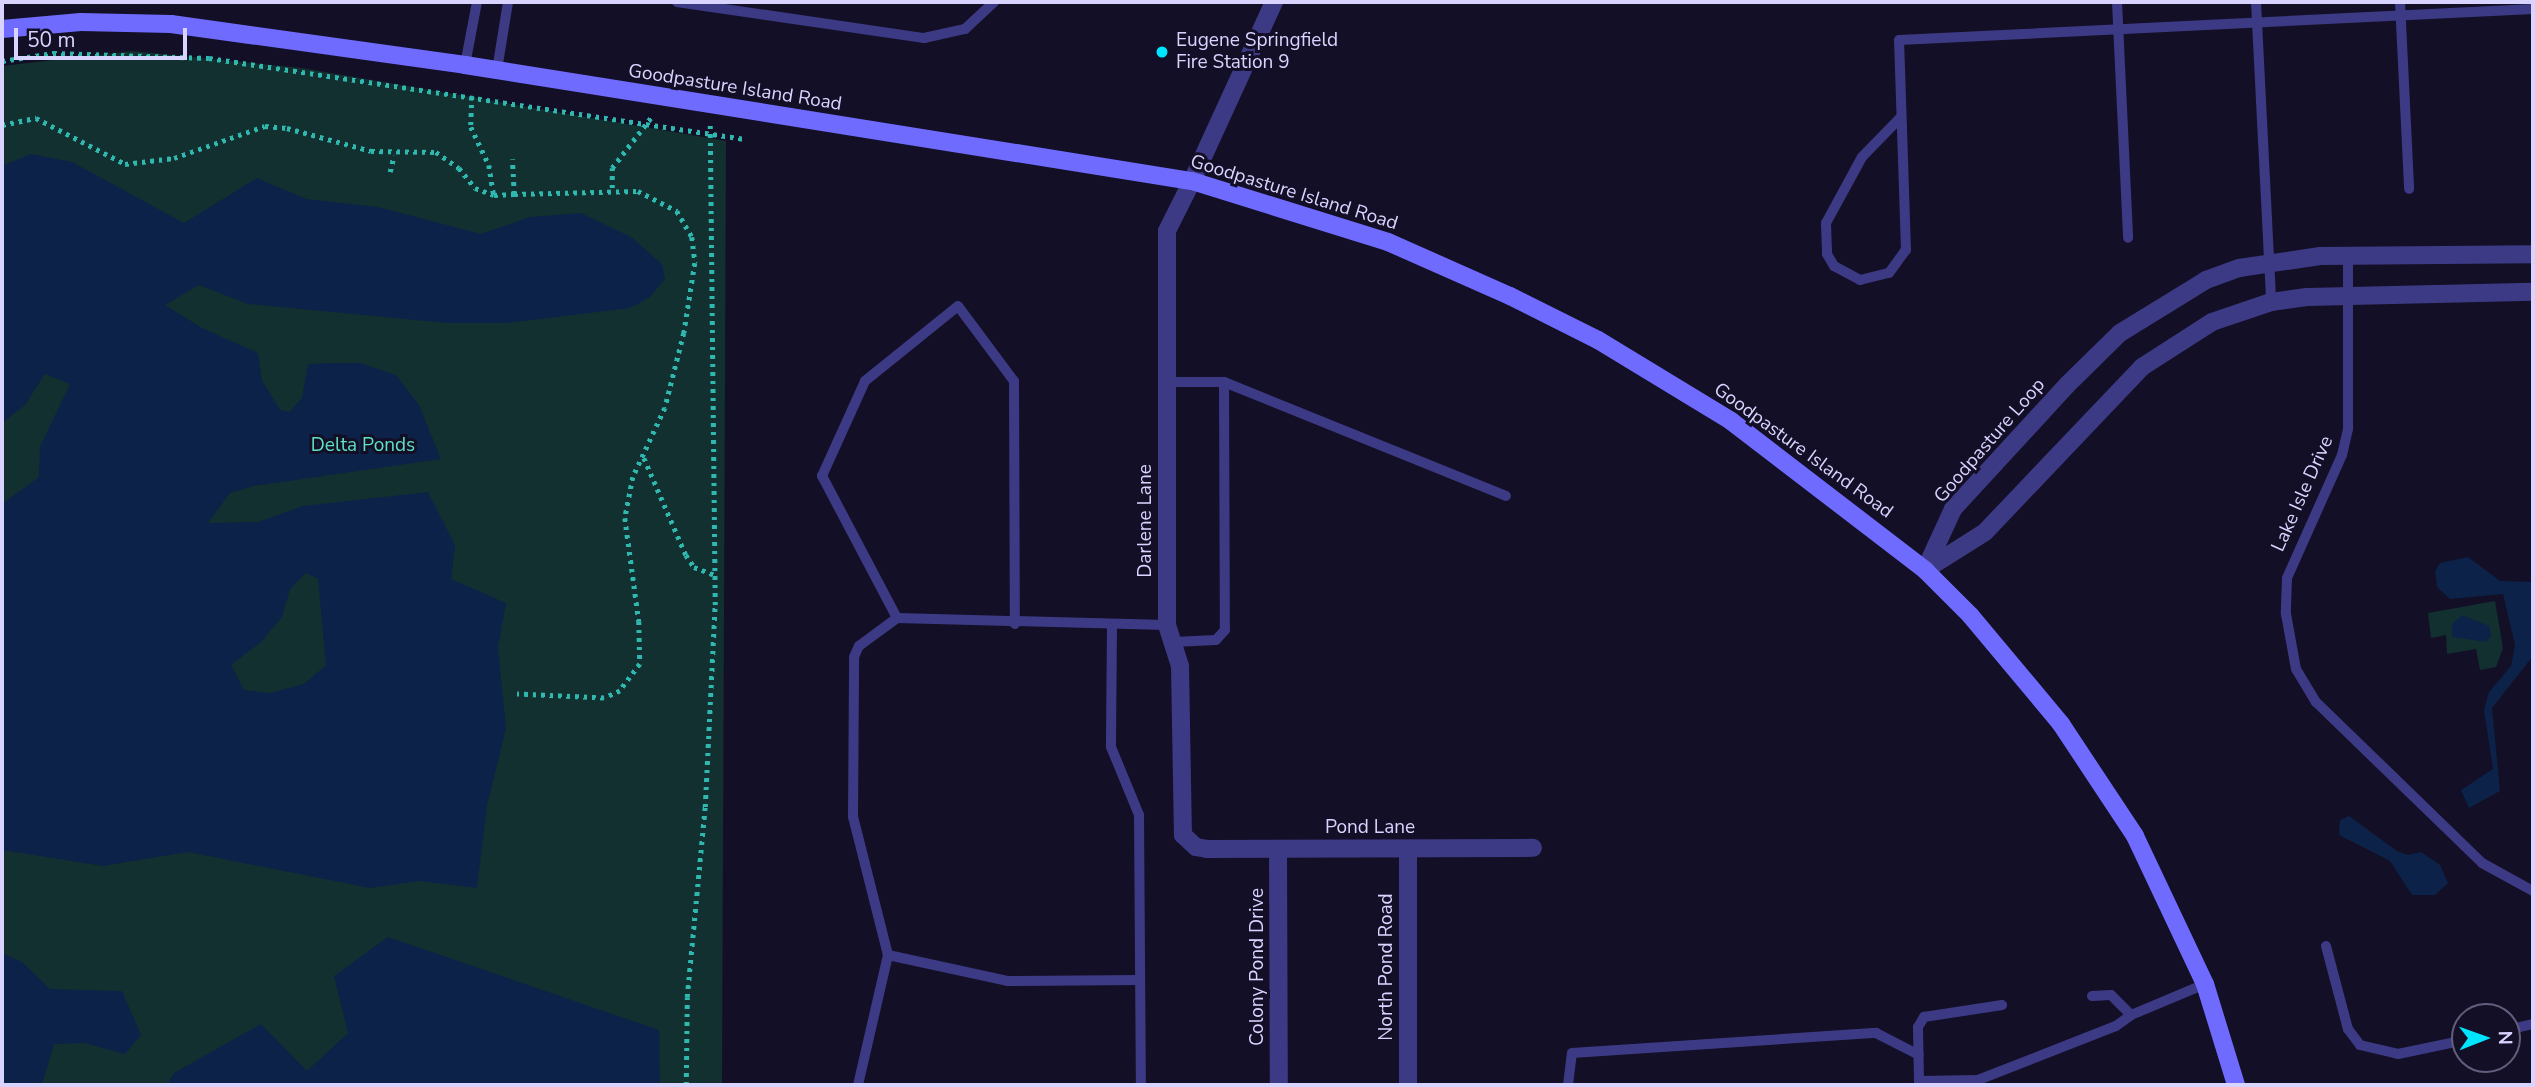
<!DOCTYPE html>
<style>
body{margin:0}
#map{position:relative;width:2535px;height:1087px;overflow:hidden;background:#130f26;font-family:"Nunito Sans",sans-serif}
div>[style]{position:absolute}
.green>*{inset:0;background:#12302f}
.water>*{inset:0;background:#0c2248}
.path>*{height:4.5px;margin-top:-2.25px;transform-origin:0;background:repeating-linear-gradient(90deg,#2fb8b0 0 3.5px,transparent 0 8.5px)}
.service>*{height:10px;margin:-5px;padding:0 5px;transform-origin:5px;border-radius:5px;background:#3d3a85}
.minor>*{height:18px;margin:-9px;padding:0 9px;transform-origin:9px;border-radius:9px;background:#3d3a85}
.tertiary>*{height:18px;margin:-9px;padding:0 9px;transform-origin:9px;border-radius:9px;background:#3d3a85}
.secondary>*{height:18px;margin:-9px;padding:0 9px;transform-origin:9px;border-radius:9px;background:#6f6bff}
.dots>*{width:19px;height:19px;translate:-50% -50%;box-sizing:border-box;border:4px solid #130f26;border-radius:50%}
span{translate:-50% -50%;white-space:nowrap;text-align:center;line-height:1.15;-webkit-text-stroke:6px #130f26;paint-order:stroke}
.poi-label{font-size:19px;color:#d9d4ff}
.left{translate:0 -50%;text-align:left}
.street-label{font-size:19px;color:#d9d4ff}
.park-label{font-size:19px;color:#5fe0c0}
.frame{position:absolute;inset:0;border:4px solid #d9d4ff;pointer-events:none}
.north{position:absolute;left:2451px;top:1003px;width:70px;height:70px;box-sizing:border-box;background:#130f26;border:2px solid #625e7d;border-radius:50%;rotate:89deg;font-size:19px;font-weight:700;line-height:28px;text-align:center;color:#d9d4ff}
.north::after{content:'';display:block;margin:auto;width:24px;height:32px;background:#00e5ff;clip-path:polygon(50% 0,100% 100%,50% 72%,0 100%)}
.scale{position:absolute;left:14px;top:28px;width:173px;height:32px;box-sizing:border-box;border:4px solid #d9d4ff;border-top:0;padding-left:9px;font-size:21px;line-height:24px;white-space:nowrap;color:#d9d4ff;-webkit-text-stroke:5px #130f26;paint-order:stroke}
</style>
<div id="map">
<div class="green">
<div style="clip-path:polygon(132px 51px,302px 68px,726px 141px,722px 1085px,2px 1085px,2px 66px)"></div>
<div style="clip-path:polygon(2495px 601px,2503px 648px,2496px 667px,2480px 670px,2476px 649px,2447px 654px,2446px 635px,2431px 638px,2428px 613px)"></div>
</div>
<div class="water">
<div style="clip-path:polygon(evenodd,31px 154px,72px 162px,184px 223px,257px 178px,306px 199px,378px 207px,481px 234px,530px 217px,581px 213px,631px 237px,662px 264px,665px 279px,650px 297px,630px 308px,508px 323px,447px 323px,248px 304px,199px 285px,165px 305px,202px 328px,258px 353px,262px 380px,280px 410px,289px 412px,302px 398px,308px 364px,332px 363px,360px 363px,396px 375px,419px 405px,441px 459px,254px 486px,230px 493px,208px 523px,258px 522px,303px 506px,428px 492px,455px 545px,451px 579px,506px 603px,498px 648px,506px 728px,487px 806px,477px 888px,420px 881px,370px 888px,188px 852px,103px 866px,2px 850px,2px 504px,39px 477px,40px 447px,70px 384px,45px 374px,25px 405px,2px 423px,2px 166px,31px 154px,306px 573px,318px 579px,326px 665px,304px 684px,270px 693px,244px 690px,231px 665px,261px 642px,282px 617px,290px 589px,306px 573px)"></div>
<div style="clip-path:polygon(2468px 557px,2500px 581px,2533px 582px,2533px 656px,2492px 708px,2500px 791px,2469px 808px,2461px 790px,2493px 769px,2484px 710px,2489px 692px,2511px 666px,2515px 645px,2503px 594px,2450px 599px,2437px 587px,2435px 571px,2440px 563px)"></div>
<div style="clip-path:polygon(2462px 615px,2489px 626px,2491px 635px,2487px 642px,2452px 637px,2452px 624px)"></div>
<div style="clip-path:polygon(2349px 816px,2397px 851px,2408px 855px,2421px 852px,2440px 865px,2448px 883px,2435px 895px,2412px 895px,2390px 861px,2339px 835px,2340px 820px)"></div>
<div style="clip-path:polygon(388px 937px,659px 1030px,660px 1085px,167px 1085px,174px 1073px,261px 1024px,307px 1071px,348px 1033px,334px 976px)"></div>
<div style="clip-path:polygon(2px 953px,22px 962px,50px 989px,122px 991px,141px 1035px,125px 1054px,84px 1043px,54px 1044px,42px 1085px,2px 1085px)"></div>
</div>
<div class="path">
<div style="left:2px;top:61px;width:52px;rotate:-8.9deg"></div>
<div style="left:53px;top:53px;width:156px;rotate:1.8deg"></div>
<div style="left:209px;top:58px;width:542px;rotate:8.59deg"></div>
<div style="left:472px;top:96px;width:31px;rotate:92deg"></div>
<div style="left:471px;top:127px;width:42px;rotate:64.7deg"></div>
<div style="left:489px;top:165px;width:30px;rotate:81deg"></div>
<div style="left:2px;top:125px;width:35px;rotate:-12deg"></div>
<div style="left:36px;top:118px;width:100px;rotate:27.3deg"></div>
<div style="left:125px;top:164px;width:49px;rotate:-7deg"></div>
<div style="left:174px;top:158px;width:96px;rotate:-19.4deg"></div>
<div style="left:265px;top:126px;width:22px;rotate:5deg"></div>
<div style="left:287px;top:128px;width:87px;rotate:15.3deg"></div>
<div style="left:371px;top:151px;width:65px;rotate:0.9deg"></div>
<div style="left:436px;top:152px;width:28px;rotate:35deg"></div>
<div style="left:459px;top:168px;width:26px;rotate:51deg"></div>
<div style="left:475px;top:188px;width:20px;rotate:20deg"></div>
<div style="left:494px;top:195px;width:20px;rotate:-3deg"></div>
<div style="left:514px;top:194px;width:35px;rotate:-93deg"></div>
<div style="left:390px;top:172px;width:17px;rotate:-77deg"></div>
<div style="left:612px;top:188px;width:20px;rotate:-90deg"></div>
<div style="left:612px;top:168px;width:67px;rotate:-52.3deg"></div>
<div style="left:514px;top:194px;width:124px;rotate:-1.4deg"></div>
<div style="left:638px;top:191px;width:44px;rotate:27.1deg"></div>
<div style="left:677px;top:211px;width:30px;rotate:60deg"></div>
<div style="left:692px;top:237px;width:26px;rotate:83deg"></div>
<div style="left:695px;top:263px;width:71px;rotate:98.9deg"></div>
<div style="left:684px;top:333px;width:77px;rotate:104.2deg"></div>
<div style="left:665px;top:408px;width:76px;rotate:114.9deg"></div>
<div style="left:633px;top:477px;width:42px;rotate:101deg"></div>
<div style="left:625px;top:518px;width:104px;rotate:82.3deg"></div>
<div style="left:639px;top:621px;width:43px;rotate:88.7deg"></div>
<div style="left:640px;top:664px;width:34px;rotate:127deg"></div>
<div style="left:620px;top:691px;width:17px;rotate:156deg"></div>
<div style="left:604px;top:698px;width:87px;rotate:-177.4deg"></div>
<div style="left:644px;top:458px;width:106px;rotate:66.6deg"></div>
<div style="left:686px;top:555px;width:14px;rotate:56deg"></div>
<div style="left:694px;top:567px;width:22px;rotate:21deg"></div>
<div style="left:686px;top:1085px;width:88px;rotate:-89.3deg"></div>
<div style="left:687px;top:997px;width:191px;rotate:-84.6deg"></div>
<div style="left:705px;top:807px;width:202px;rotate:-87.2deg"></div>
<div style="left:715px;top:605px;width:484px;rotate:-90.6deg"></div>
</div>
<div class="service">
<div style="left:677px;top:2px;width:250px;rotate:8.3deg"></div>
<div style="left:924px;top:38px;width:42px;rotate:-12.4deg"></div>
<div style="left:965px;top:29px;width:40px;rotate:-43deg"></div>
<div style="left:2117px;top:2px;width:236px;rotate:87.3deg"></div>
<div style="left:2256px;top:2px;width:300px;rotate:87.1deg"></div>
<div style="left:2400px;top:2px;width:187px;rotate:87.2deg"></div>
<div style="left:465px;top:65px;width:64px;rotate:-79.2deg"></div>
<div style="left:497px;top:70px;width:69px;rotate:-80.8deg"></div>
<div style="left:1900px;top:118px;width:54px;rotate:134.3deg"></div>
<div style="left:1862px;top:157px;width:75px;rotate:118.6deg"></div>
<div style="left:1826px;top:223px;width:31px;rotate:88deg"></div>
<div style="left:1827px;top:254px;width:14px;rotate:60deg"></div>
<div style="left:1834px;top:266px;width:30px;rotate:28deg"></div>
<div style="left:1860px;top:280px;width:30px;rotate:-14deg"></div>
<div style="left:1889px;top:273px;width:29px;rotate:-54deg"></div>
<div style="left:1906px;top:250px;width:210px;rotate:-91.9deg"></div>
<div style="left:1899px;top:40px;width:635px;rotate:-2.8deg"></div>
<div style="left:2348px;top:255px;width:174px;rotate:90deg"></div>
<div style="left:2348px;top:429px;width:27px;rotate:103deg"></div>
<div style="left:2342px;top:455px;width:135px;rotate:114.1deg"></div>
<div style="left:2287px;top:578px;width:36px;rotate:92deg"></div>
<div style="left:2286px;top:614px;width:56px;rotate:79.7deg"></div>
<div style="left:2296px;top:669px;width:39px;rotate:59deg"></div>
<div style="left:2316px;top:702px;width:231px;rotate:44.1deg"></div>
<div style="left:2482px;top:863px;width:58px;rotate:28.8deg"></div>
<div style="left:1167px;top:382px;width:57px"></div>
<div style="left:1224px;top:382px;width:248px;rotate:89.8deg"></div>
<div style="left:1225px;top:630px;width:13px;rotate:132deg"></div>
<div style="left:1216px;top:640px;width:43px;rotate:177.3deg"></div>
<div style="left:1224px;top:382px;width:304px;rotate:22deg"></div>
<div style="left:897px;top:618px;width:161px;rotate:-117.8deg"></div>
<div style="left:822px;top:476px;width:104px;rotate:-65.6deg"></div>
<div style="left:865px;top:381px;width:119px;rotate:-38.9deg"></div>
<div style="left:958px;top:306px;width:94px;rotate:53.3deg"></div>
<div style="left:1014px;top:381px;width:243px;rotate:89.8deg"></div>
<div style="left:1112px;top:625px;width:122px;rotate:90.5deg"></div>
<div style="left:1111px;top:747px;width:74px;rotate:67.6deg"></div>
<div style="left:1139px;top:815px;width:270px;rotate:89.6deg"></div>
<div style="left:2326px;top:946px;width:86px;rotate:75.2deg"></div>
<div style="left:2348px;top:1029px;width:20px;rotate:53deg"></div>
<div style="left:2360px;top:1045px;width:39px;rotate:13deg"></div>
<div style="left:2398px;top:1054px;width:68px;rotate:-11.8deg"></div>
<div style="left:888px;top:955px;width:122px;rotate:12.3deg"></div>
<div style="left:1007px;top:981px;width:133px;rotate:-0.4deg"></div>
<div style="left:2092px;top:996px;width:19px;rotate:-3deg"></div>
<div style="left:2111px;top:995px;width:28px;rotate:45deg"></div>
<div style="left:2507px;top:1030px;width:27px;rotate:-13deg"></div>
<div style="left:1919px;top:1081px;width:54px;rotate:-91.1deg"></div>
<div style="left:1918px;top:1027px;width:12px;rotate:-59deg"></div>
<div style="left:1924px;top:1017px;width:79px;rotate:-8.7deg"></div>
<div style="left:858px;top:1085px;width:133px;rotate:-77deg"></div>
<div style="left:888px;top:955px;width:142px;rotate:-104.2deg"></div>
<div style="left:853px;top:817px;width:160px;rotate:-89.6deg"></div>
<div style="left:854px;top:657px;width:12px;rotate:-66deg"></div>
<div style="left:859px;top:646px;width:47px;rotate:-36.4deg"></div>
<div style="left:897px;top:618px;width:270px;rotate:1.5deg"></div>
<div style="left:1568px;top:1085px;width:32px;rotate:-83deg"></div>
<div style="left:1572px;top:1053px;width:305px;rotate:-3.8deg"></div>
<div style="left:1876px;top:1033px;width:48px;rotate:27.1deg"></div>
<div style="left:1919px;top:1085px;width:4px;rotate:-90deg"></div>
<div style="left:1919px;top:1081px;width:59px;rotate:-1deg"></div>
<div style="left:1978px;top:1080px;width:148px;rotate:-21.4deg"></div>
<div style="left:2116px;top:1026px;width:19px;rotate:-36deg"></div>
<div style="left:2131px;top:1015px;width:80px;rotate:-22.7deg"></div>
</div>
<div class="minor">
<div style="left:1192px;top:181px;width:56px;rotate:116.6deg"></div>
<div style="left:1167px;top:231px;width:394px;rotate:90deg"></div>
<div style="left:1167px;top:625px;width:43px;rotate:72.4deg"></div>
<div style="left:1180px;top:666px;width:169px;rotate:89deg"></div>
<div style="left:1183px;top:835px;width:18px;rotate:43deg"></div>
<div style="left:1196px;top:847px;width:11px;rotate:10deg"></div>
<div style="left:1207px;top:849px;width:326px;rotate:-0.2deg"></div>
<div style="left:1278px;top:849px;width:236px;rotate:89.8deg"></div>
<div style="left:1408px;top:849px;width:236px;rotate:90deg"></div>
</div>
<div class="tertiary">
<div style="left:1192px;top:181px;width:197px;rotate:-65.4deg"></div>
<div style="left:1925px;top:570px;width:67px;rotate:-65.3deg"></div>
<div style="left:1953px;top:509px;width:168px;rotate:-47.4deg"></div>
<div style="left:2067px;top:385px;width:74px;rotate:-44.5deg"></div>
<div style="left:2120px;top:333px;width:101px;rotate:-31.6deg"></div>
<div style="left:2206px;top:280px;width:35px;rotate:-20deg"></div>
<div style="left:2239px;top:268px;width:82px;rotate:-8.4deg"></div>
<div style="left:2320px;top:256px;width:213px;rotate:-0.5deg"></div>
<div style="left:1925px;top:570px;width:71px;rotate:-32.3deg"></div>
<div style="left:1985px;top:532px;width:228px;rotate:-46.4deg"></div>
<div style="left:2142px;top:367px;width:83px;rotate:-32.7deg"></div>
<div style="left:2212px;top:322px;width:62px;rotate:-18.7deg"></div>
<div style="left:2271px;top:302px;width:36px;rotate:-8deg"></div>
<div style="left:2307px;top:297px;width:226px;rotate:-1.3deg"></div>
</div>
<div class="secondary">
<div style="left:2px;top:29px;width:79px;rotate:-5.1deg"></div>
<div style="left:81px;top:22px;width:90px;rotate:1.3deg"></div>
<div style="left:171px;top:24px;width:297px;rotate:7.9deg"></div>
<div style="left:465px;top:65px;width:736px;rotate:9.07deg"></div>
<div style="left:1192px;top:181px;width:205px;rotate:17.3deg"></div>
<div style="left:1388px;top:242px;width:133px;rotate:23.9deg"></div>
<div style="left:1510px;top:296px;width:98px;rotate:26.6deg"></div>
<div style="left:1598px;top:340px;width:156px;rotate:31.3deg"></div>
<div style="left:1731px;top:421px;width:245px;rotate:37.5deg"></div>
<div style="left:1925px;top:570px;width:64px;rotate:45deg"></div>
<div style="left:1970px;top:615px;width:142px;rotate:50.1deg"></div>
<div style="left:2061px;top:724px;width:134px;rotate:56.5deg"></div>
<div style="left:2135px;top:836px;width:164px;rotate:64.7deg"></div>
<div style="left:2205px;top:984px;width:106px;rotate:72.9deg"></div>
</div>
<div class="dots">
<div style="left:1162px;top:52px;background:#00e5ff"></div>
</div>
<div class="poi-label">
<span class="left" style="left:1176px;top:52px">Eugene Springfield<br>Fire Station 9</span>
</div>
<div class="street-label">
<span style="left:735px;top:88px;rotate:9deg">Goodpasture Island Road</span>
<span style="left:1294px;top:193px;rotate:17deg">Goodpasture Island Road</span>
<span style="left:1990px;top:441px;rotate:-49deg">Goodpasture Loop</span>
<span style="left:1803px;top:451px;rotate:36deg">Goodpasture Island Road</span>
<span style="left:2303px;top:494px;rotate:-66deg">Lake Isle Drive</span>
<span style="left:1146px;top:521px;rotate:-90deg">Darlene Lane</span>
<span style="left:1370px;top:828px">Pond Lane</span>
<span style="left:1258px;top:967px;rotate:-90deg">Colony Pond Drive</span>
<span style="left:1387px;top:967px;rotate:-90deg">North Pond Road</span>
</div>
<div class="park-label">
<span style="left:363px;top:446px">Delta Ponds</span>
</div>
<div class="frame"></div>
<div class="north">N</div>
<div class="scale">50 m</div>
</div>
